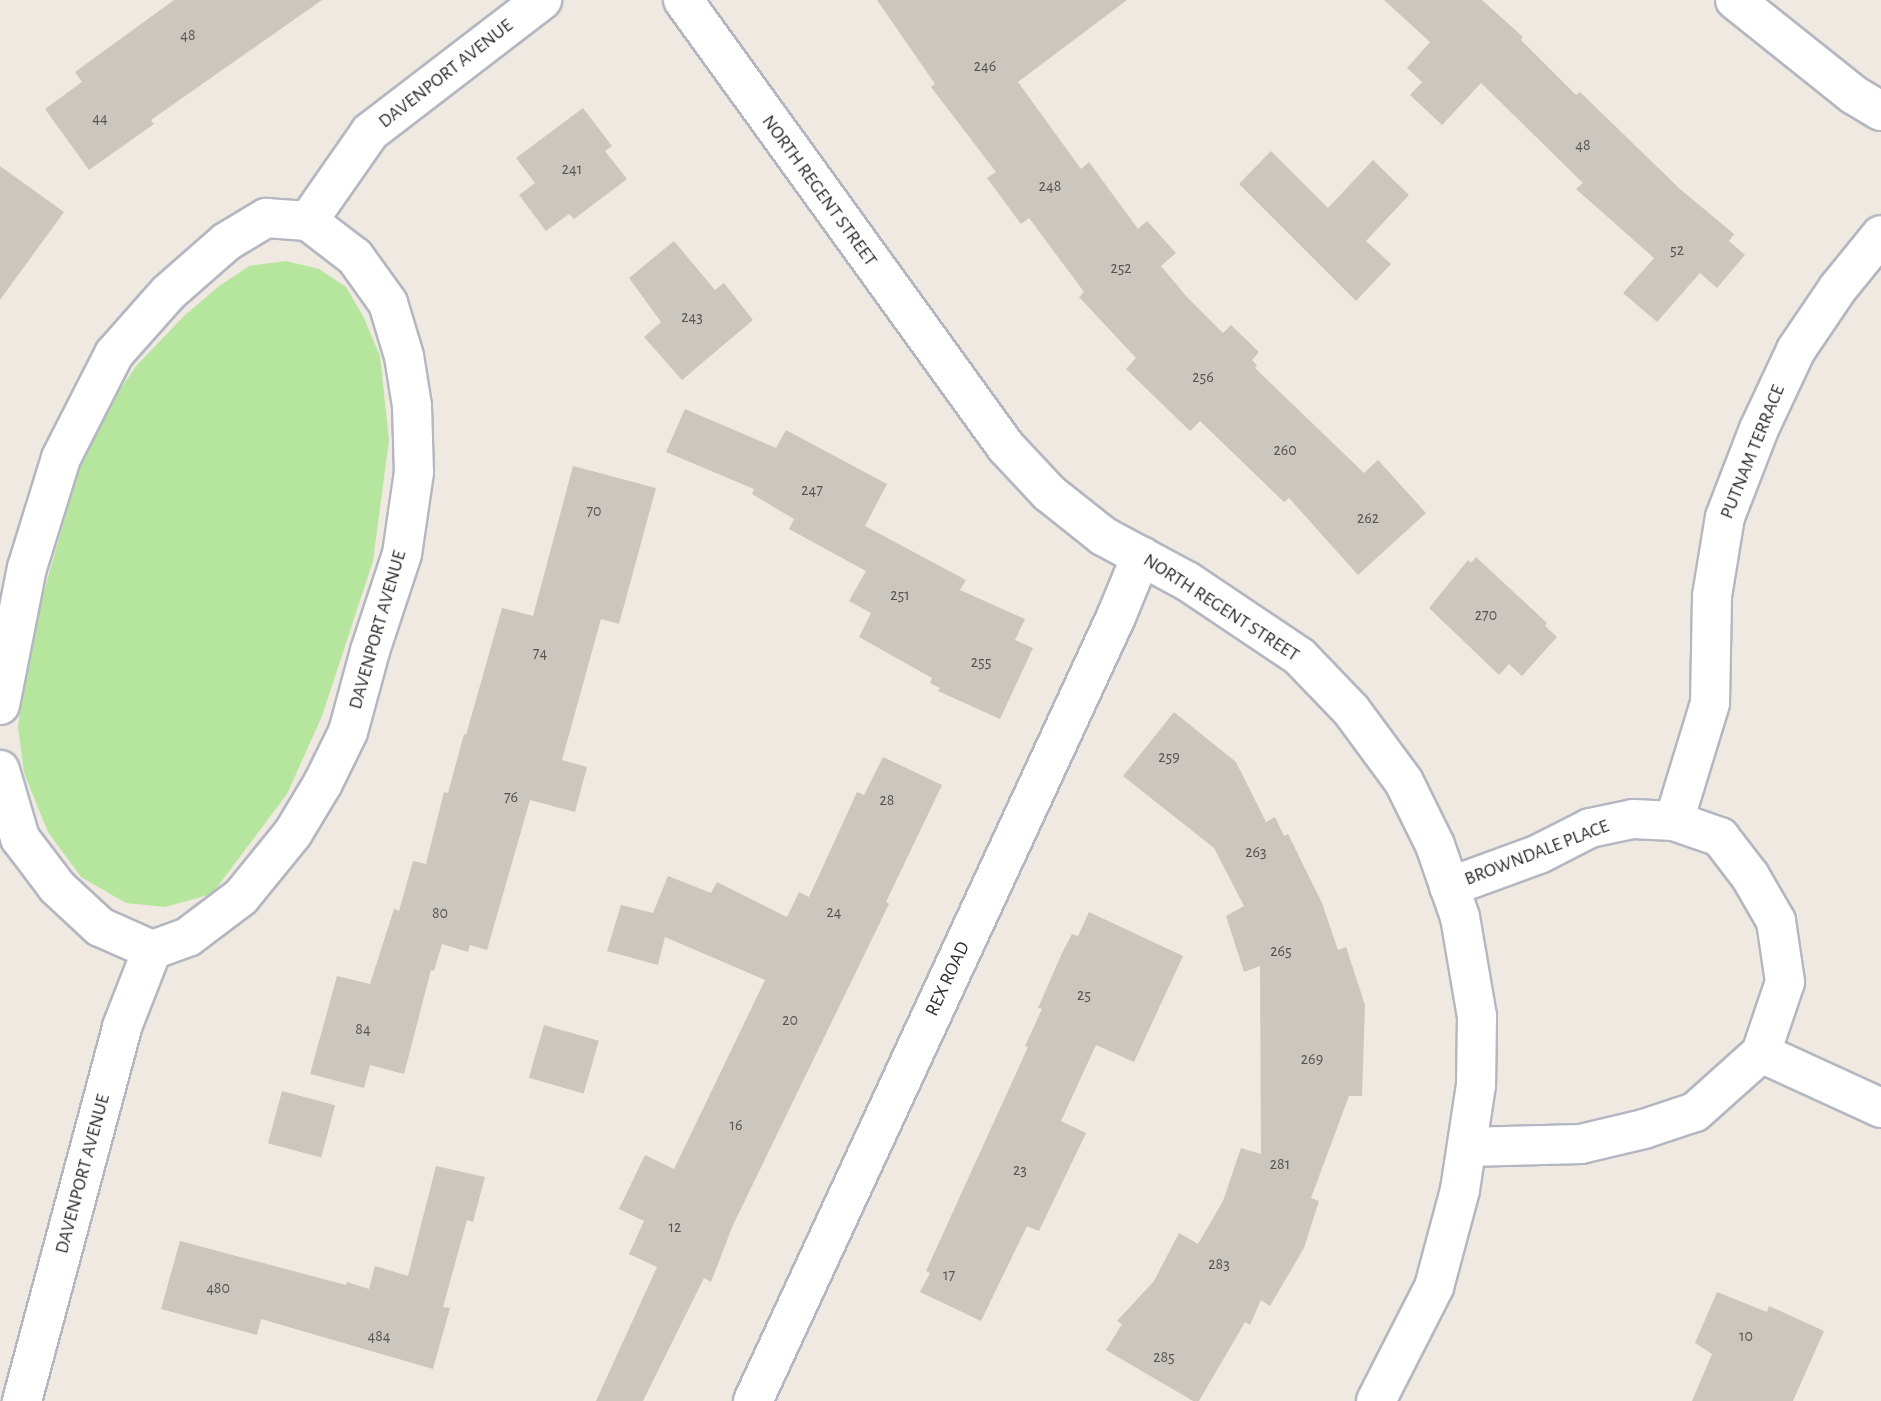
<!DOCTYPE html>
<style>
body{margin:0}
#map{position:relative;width:1881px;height:1401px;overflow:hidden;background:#efe9e1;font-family:"Alegreya Sans",sans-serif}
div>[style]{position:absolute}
.green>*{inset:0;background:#b6e59e}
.building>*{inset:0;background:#cbc7bf;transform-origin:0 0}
.roads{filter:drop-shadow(2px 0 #b4b7c1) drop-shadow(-2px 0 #b4b7c1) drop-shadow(0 2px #b4b7c1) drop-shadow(0 -2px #b4b7c1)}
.minor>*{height:38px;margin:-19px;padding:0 19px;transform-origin:19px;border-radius:19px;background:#fff}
span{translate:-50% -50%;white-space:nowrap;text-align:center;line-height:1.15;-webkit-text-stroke:6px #fff;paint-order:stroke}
.number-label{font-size:16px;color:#555452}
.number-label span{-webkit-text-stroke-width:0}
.street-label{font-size:19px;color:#2e2e2e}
</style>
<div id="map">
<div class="green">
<div style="clip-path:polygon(286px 261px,319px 269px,346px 287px,363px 316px,380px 356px,389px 440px,373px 561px,322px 716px,287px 794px,212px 894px,165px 907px,126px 903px,81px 877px,48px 832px,24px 773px,18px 726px,33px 630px,77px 475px,109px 405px,137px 365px,184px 316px,218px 287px,249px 266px)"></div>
</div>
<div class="building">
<div style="clip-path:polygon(174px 0,322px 0,151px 120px,154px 124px,89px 170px,45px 109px,82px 82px,75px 72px)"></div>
<div style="clip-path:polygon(877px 0,1127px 0,1018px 82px,1081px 169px,1089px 162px,1138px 229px,1147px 221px,1176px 253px,1161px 266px,1187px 297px,1223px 333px,1231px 325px,1259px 352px,1252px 360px,1257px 365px,1255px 368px,1364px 473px,1378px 460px,1426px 513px,1358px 575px,1289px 498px,1284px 502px,1200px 421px,1190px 431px,1126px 369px,1136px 358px,1079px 297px,1084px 292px,1029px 218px,1021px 224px,987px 178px,996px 172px,931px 87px,935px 84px)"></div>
<div style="clip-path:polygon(1384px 0,1482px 0,1523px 37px,1521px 40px,1576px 95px,1580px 92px,1680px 189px,1734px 234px,1729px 241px,1745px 255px,1717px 288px,1700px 273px,1657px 322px,1623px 293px,1654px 258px,1576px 189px,1583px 183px,1481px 83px,1442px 125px,1410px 95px,1422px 82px,1407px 68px,1430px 42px)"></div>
<div style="clip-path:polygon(583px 108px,612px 146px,605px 151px,627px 179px,574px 219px,569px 214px,546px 231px,519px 195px,535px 183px,516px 158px)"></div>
<div style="clip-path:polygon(1271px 151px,1328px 208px,1373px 160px,1409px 195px,1366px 241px,1391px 264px,1356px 301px,1239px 184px)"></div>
<div style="clip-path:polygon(0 166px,64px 212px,0 300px)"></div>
<div style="clip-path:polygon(674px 241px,715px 290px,724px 283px,753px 320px,682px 380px,644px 337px,661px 322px,629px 278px)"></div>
<div style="clip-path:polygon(685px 409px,776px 448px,786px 430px,887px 484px,865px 526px,966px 580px,960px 590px,1025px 619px,1015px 640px,1033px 648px,1000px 719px,938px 691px,940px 688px,930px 683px,932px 678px,859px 637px,871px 613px,849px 601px,866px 571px,789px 529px,794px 519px,752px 494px,754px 489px,666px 452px)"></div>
<div style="clip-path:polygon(573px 466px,656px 488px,619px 624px,601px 619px,562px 760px,587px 767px,575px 812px,530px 800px,487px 950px,470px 945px,468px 952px,442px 944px,434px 971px,431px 970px,404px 1074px,370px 1065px,364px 1088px,310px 1074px,337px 976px,370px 984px,394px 909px,399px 911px,413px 861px,426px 864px,444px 792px,448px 793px,464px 734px,466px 735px,502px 608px,533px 616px)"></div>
<div style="clip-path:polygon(1476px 557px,1547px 623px,1545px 626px,1557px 637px,1522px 676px,1509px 664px,1499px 675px,1429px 608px,1468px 560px,1471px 563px)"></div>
<div style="clip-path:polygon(1174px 712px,1236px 762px,1266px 822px,1275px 817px,1284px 836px,1288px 834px,1322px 903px,1338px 950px,1346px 947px,1365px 1005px,1362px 1096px,1349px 1096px,1311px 1198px,1319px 1201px,1304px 1248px,1270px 1306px,1261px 1300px,1250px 1325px,1245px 1322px,1199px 1401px,1193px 1401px,1106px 1350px,1122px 1324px,1117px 1321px,1154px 1281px,1179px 1233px,1198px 1244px,1223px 1201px,1241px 1148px,1261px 1154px,1260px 966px,1244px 972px,1226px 916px,1244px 906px,1214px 848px,1123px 776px)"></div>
<div style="clip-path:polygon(883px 757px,942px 785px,886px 902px,889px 904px,733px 1225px,711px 1282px,704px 1278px,643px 1401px,596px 1401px,657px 1267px,629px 1254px,644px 1221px,619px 1209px,645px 1155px,674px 1169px,765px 980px,665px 937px,658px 965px,607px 951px,621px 905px,653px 913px,668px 876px,711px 893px,717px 882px,787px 917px,799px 892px,809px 897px,857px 792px,864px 795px)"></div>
<div style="clip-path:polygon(1089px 912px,1183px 956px,1134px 1062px,1096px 1045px,1061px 1121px,1086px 1133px,1039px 1231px,1027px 1226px,981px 1321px,920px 1292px,930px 1273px,926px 1271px,1028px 1047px,1025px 1046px,1042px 1009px,1038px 1008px,1062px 953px,1072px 934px,1078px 936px)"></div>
<div style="left:544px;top:1025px;width:57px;height:55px;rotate:16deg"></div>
<div style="left:282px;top:1091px;width:55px;height:54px;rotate:15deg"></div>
<div style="clip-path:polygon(436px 1166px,485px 1177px,473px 1222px,467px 1220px,443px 1307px,450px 1308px,433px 1369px,261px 1319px,257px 1335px,161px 1309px,180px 1241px,346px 1285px,347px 1282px,369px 1289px,375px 1266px,408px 1276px)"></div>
<div style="clip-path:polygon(1717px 1292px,1767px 1312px,1769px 1306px,1824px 1331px,1793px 1401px,1692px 1401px,1712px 1354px,1695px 1343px)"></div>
</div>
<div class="roads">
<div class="minor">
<div style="left:683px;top:0;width:551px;rotate:54.15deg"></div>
<div style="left:1006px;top:447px;width:63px;rotate:46.9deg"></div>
<div style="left:1049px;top:493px;width:69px;rotate:38.5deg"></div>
<div style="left:1103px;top:536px;width:95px;rotate:28.2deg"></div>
<div style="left:1187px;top:581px;width:136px;rotate:33.9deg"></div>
<div style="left:1300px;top:657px;width:74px;rotate:46.1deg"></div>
<div style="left:1351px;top:710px;width:89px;rotate:53.6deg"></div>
<div style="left:1404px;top:782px;width:70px;rotate:63.8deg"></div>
<div style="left:1435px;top:845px;width:76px;rotate:70.9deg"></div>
<div style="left:1460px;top:917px;width:100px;rotate:80.3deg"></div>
<div style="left:1477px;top:1016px;width:69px;rotate:90.8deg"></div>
<div style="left:1476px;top:1085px;width:106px;rotate:98.7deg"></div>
<div style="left:1460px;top:1190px;width:100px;rotate:105deg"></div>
<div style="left:1434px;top:1287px;width:128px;rotate:117deg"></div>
<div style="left:1735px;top:0;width:152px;rotate:38.6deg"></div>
<div style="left:1854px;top:95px;width:31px;rotate:31deg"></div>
<div style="left:308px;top:221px;width:108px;rotate:-55.1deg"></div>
<div style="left:370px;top:132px;width:217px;rotate:-37.5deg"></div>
<div style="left:0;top:705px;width:140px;rotate:-78.9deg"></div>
<div style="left:27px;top:568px;width:115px;rotate:-72.8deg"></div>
<div style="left:61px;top:458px;width:117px;rotate:-63deg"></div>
<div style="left:114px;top:354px;width:81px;rotate:-48.5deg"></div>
<div style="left:168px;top:293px;width:77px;rotate:-41.3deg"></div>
<div style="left:226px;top:242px;width:47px;rotate:-31deg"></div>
<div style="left:266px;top:218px;width:42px;rotate:4.1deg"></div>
<div style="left:308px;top:221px;width:59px;rotate:37.5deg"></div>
<div style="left:355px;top:257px;width:57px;rotate:54.3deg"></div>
<div style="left:388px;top:303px;width:55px;rotate:73.2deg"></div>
<div style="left:404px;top:356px;width:51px;rotate:80.9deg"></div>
<div style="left:412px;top:406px;width:66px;rotate:88.3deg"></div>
<div style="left:414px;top:472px;width:83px;rotate:98.3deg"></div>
<div style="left:402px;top:554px;width:102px;rotate:108.3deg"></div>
<div style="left:370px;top:651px;width:84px;rotate:105.2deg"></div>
<div style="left:348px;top:732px;width:57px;rotate:116.1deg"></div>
<div style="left:323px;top:783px;width:58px;rotate:121deg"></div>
<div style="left:293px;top:833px;width:82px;rotate:129.1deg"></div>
<div style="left:241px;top:897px;width:66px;rotate:143deg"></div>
<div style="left:188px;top:937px;width:38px;rotate:160deg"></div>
<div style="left:152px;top:950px;width:57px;rotate:-156.1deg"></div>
<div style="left:100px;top:927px;width:59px;rotate:-137.1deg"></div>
<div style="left:57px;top:887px;width:61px;rotate:-127.1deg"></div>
<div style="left:20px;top:838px;width:71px;rotate:-106.4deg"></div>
<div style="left:1674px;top:821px;width:123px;rotate:-73deg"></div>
<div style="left:1710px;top:703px;width:107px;rotate:-88.9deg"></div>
<div style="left:1712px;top:596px;width:80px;rotate:-80.7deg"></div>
<div style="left:1725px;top:517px;width:94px;rotate:-68.9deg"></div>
<div style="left:1759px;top:429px;width:87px;rotate:-64.9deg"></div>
<div style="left:1796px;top:350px;width:75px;rotate:-55.9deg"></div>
<div style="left:1838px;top:288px;width:68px;rotate:-50.9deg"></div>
<div style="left:1449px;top:887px;width:96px;rotate:-20.1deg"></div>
<div style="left:1539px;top:854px;width:57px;rotate:-27deg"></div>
<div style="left:1590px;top:828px;width:44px;rotate:-11.8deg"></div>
<div style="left:1633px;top:819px;width:41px;rotate:2.8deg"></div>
<div style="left:1674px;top:821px;width:49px;rotate:19.2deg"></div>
<div style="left:1720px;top:837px;width:49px;rotate:52.4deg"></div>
<div style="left:1750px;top:876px;width:52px;rotate:60deg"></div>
<div style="left:1776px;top:921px;width:62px;rotate:81.6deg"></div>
<div style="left:1785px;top:982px;width:75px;rotate:108.7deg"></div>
<div style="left:1761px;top:1053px;width:89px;rotate:138.2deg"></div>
<div style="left:1695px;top:1112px;width:54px;rotate:161.6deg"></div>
<div style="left:1644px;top:1129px;width:65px;rotate:166.6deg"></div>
<div style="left:1581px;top:1144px;width:114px;rotate:178.5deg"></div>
<div style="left:1761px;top:1053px;width:132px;rotate:24.6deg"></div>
<div style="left:22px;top:1401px;width:387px;rotate:-75deg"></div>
<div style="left:122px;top:1027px;width:83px;rotate:-68.7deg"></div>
<div style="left:753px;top:1401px;width:864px;rotate:-65.16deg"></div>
<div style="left:1116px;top:617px;width:66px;rotate:-67.7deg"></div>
</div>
</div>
<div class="number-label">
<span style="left:188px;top:35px">48</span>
<span style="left:985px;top:66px">246</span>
<span style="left:100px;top:118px">44</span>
<span style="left:1583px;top:145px">48</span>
<span style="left:572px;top:169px">241</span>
<span style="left:1050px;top:186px">248</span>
<span style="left:1677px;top:250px">52</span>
<span style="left:1121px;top:268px">252</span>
<span style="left:692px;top:317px">243</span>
<span style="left:1203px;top:377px">256</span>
<span style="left:1285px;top:450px">260</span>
<span style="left:812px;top:490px">247</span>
<span style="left:594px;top:511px">70</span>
<span style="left:1368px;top:518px">262</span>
<span style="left:900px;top:595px">251</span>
<span style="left:1486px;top:615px">270</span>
<span style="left:540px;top:653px">74</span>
<span style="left:981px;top:662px">255</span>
<span style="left:1169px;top:757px">259</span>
<span style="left:511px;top:797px">76</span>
<span style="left:887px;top:800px">28</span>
<span style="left:1256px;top:852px">263</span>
<span style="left:834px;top:912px">24</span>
<span style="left:440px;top:913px">80</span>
<span style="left:1281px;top:951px">265</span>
<span style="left:1084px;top:995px">25</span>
<span style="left:790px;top:1020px">20</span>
<span style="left:363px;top:1029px">84</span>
<span style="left:1312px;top:1059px">269</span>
<span style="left:736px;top:1125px">16</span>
<span style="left:1280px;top:1164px">281</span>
<span style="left:1020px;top:1170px">23</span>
<span style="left:675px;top:1227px">12</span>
<span style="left:1219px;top:1264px">283</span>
<span style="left:949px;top:1275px">17</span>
<span style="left:218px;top:1288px">480</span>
<span style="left:379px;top:1336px">484</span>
<span style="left:1746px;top:1336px">10</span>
<span style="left:1164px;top:1357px">285</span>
</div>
<div class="street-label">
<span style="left:446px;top:74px;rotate:-38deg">DAVENPORT AVENUE</span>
<span style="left:819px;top:191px;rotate:54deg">NORTH REGENT STREET</span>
<span style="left:1753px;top:452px;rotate:-68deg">PUTNAM TERRACE</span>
<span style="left:1221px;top:608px;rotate:33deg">NORTH REGENT STREET</span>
<span style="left:378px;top:630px;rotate:-74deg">DAVENPORT AVENUE</span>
<span style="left:1537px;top:853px;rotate:-21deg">BROWNDALE PLACE</span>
<span style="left:948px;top:979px;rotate:-65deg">REX ROAD</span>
<span style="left:83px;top:1174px;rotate:-75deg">DAVENPORT AVENUE</span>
</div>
</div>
